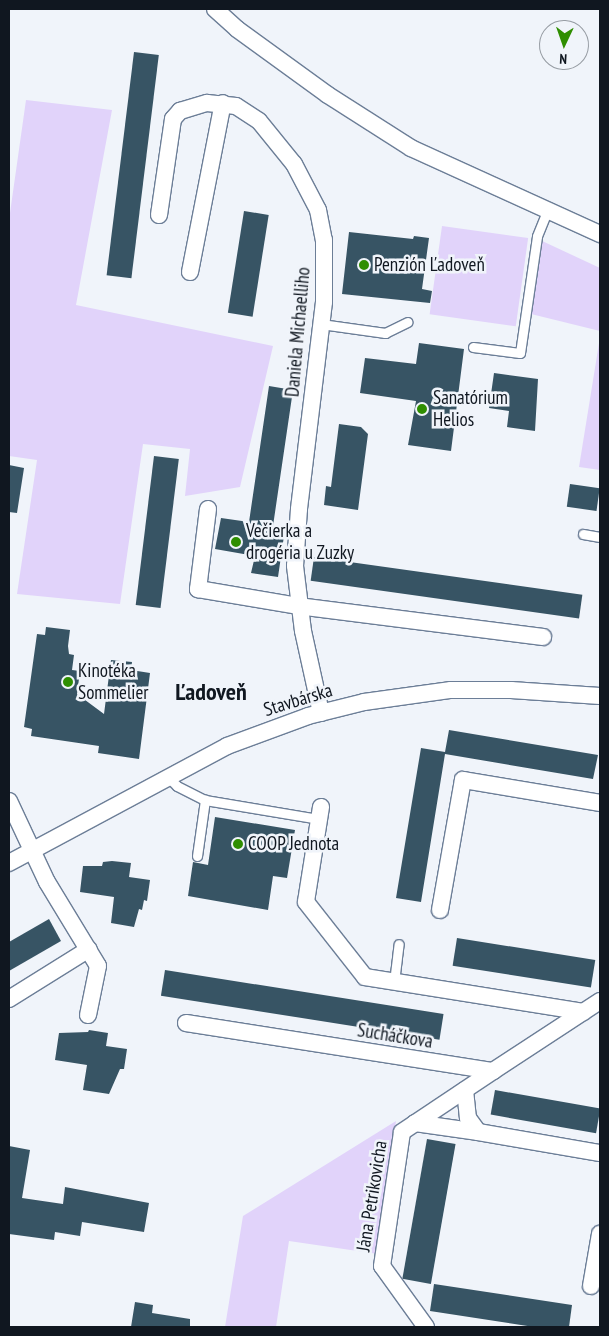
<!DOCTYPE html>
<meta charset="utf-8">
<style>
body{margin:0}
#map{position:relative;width:609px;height:1336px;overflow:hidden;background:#f0f4fa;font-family:"PT Sans Narrow",sans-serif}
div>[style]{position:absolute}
.green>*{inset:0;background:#e1d3fa;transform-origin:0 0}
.building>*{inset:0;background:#375464;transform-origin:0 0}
.roads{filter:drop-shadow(1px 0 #6c7e97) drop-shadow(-1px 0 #6c7e97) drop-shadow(0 1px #6c7e97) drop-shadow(0 -1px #6c7e97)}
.lane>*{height:9px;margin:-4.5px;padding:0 4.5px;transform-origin:4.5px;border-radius:4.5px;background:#fff}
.street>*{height:16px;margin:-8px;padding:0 8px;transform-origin:8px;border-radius:8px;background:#fff}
.dots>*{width:14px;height:14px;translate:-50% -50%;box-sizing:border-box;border:2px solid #f0f4fa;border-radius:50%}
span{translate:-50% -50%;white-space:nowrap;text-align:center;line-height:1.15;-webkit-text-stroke:5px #f0f4fa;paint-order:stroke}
.poi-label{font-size:19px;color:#101720}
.left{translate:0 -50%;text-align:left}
.street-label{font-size:19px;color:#101720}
.district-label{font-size:24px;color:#101720;font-weight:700}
.frame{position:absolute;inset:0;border:10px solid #101720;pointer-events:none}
.north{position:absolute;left:539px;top:20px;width:50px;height:50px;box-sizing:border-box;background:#f0f4fa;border:1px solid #969ca3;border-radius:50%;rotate:183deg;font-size:14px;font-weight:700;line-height:20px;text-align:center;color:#101720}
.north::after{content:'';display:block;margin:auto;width:18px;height:22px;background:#2f8e01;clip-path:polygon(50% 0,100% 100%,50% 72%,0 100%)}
</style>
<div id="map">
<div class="green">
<div style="clip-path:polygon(26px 100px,112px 110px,76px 305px,273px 346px,240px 487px,185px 496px,190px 449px,143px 444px,120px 604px,17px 594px,37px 460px,9px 456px,9px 220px)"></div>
<div style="left:442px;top:226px;width:87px;height:89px;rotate:8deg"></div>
<div style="clip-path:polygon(540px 240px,600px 268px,600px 331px,531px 314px)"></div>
<div style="clip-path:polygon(600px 337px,600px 470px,579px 467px)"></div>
<div style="clip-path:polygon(396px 1121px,378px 1254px,289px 1241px,276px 1327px,225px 1327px,243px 1216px)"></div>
</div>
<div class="building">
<div style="left:134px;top:52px;width:25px;height:225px;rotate:7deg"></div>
<div style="left:244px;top:211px;width:25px;height:103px;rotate:9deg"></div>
<div style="clip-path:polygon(349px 232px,413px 239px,414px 236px,429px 238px,422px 289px,432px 291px,430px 303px,342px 294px)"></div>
<div style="clip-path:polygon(419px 343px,464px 349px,451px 451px,408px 445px,416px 401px,360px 393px,365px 358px,416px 364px)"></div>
<div style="clip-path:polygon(494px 373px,538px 379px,535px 431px,507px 427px,509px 411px,489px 408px)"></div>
<div style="clip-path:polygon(269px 386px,293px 390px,273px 526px,285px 529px,278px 577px,251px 573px,255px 556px,215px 549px,221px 518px,249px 522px)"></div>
<div style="clip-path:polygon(339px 424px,361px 427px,368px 434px,358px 510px,324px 505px,326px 486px,331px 487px)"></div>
<div style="left:154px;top:456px;width:25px;height:150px;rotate:7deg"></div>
<div style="clip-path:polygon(9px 465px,24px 468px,17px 513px,9px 512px)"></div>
<div style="left:570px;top:484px;width:30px;height:23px;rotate:8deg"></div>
<div style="left:314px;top:557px;width:271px;height:24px;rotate:8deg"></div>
<div style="clip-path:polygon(46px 627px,70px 630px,68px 646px,69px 654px,74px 655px,72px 670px,80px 671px,77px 694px,104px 714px,111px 660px,132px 662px,131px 670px,150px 673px,139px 759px,98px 753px,99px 746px,31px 736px,32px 729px,24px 727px,37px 634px,45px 635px)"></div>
<div style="clip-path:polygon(449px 730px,598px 755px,593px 779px,445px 754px,421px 902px,396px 898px,421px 748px,445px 752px)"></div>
<div style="clip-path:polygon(215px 817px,295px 830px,287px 878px,273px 876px,268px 910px,188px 896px,193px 862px,208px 865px)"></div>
<div style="clip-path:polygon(112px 861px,131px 863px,129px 877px,150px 880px,147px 901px,144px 900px,142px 910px,139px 909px,134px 927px,111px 923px,114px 897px,80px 892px,83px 866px,102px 866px,103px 862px)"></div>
<div style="clip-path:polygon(49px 919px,61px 941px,9px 971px,9px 942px)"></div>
<div style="left:457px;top:938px;width:140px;height:28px;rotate:9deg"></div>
<div style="left:165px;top:970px;width:282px;height:26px;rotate:9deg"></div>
<div style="clip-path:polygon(89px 1030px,108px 1033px,106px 1046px,127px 1049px,124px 1069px,120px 1069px,109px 1094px,83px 1090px,87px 1065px,55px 1060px,59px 1033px,88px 1032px)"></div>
<div style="left:495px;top:1090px;width:107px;height:25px;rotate:10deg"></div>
<div style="left:427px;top:1139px;width:29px;height:142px;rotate:10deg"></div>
<div style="clip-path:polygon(9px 1146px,30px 1150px,22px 1198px,63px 1204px,65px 1187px,149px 1203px,144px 1232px,82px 1222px,80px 1236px,55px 1232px,54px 1240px,9px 1234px)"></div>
<div style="clip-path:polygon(434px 1284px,572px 1305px,569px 1327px,534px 1327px,430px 1311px)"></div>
<div style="clip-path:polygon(135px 1302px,153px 1305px,152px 1313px,190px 1319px,190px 1327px,131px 1327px)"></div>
</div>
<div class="roads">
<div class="lane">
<div style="left:321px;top:324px;width:65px;rotate:8deg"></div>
<div style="left:385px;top:333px;width:25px;rotate:-26deg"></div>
<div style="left:473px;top:347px;width:47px;rotate:7.3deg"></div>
<div style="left:520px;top:353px;width:118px;rotate:-81.7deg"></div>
<div style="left:537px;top:236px;width:27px;rotate:-68deg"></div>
<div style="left:583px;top:534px;width:17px;rotate:10deg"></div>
<div style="left:167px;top:776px;width:14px;rotate:45deg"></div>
<div style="left:177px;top:786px;width:31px;rotate:27deg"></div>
<div style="left:205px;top:800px;width:116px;rotate:9.5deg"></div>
<div style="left:197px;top:856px;width:57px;rotate:-81.9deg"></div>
<div style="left:394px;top:982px;width:38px;rotate:-83deg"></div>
</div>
<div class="street">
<div style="left:215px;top:9px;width:30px;rotate:42deg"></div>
<div style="left:237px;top:29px;width:112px;rotate:36deg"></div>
<div style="left:328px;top:95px;width:98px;rotate:32.6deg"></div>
<div style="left:411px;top:148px;width:208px;rotate:24.5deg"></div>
<div style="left:159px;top:215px;width:97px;rotate:-81.7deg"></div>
<div style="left:173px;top:119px;width:11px;rotate:-49deg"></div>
<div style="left:180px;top:111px;width:28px;rotate:-17deg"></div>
<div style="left:207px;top:103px;width:29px;rotate:6deg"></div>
<div style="left:236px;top:106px;width:27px;rotate:33deg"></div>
<div style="left:259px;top:121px;width:55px;rotate:50.9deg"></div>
<div style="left:294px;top:164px;width:52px;rotate:62.4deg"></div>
<div style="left:318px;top:210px;width:31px;rotate:79deg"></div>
<div style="left:324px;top:240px;width:62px;rotate:90deg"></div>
<div style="left:324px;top:302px;width:209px;rotate:96.9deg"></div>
<div style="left:299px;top:509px;width:57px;rotate:94deg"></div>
<div style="left:295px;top:566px;width:65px;rotate:83deg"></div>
<div style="left:303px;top:631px;width:84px;rotate:77.6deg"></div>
<div style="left:190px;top:272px;width:172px;rotate:-79deg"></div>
<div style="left:208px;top:509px;width:81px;rotate:97.1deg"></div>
<div style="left:198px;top:589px;width:101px;rotate:9.6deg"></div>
<div style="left:298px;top:606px;width:247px;rotate:7.2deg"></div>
<div style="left:9px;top:801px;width:89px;rotate:64.9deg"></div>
<div style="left:47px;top:882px;width:98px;rotate:58.7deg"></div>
<div style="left:98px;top:966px;width:50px;rotate:101.5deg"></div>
<div style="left:321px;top:807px;width:96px;rotate:99deg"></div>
<div style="left:306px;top:902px;width:95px;rotate:51.8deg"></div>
<div style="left:365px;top:977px;width:221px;rotate:9.1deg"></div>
<div style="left:9px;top:863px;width:247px;rotate:-28.2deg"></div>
<div style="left:227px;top:746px;width:86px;rotate:-20.3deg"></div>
<div style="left:308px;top:716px;width:58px;rotate:-14deg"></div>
<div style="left:364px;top:702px;width:88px;rotate:-7.9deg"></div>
<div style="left:451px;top:690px;width:60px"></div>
<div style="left:511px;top:690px;width:89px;rotate:3.9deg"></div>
<div style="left:440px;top:910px;width:132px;rotate:-80deg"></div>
<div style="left:463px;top:780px;width:139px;rotate:9.5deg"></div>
<div style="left:9px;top:999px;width:94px;rotate:-32deg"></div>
<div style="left:186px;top:1023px;width:311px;rotate:8.9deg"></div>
<div style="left:493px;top:1071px;width:128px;rotate:-33.2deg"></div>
<div style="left:465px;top:1090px;width:28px;rotate:84deg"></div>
<div style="left:468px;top:1118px;width:17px;rotate:54deg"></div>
<div style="left:478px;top:1132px;width:124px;rotate:9.8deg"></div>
<div style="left:415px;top:1123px;width:64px;rotate:8.1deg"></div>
<div style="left:591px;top:1286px;width:53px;rotate:-80.2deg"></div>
<div style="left:426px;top:1327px;width:75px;rotate:-125.8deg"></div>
<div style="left:382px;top:1266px;width:135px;rotate:-81.5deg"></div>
<div style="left:402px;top:1132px;width:110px;rotate:-33.8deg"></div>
</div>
</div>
<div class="dots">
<div style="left:364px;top:265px;background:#2f8e01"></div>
<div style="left:422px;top:409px;background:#2f8e01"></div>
<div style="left:236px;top:542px;background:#2f8e01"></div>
<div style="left:68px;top:682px;background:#2f8e01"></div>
<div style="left:238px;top:844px;background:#2f8e01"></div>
</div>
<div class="poi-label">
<span class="left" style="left:374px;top:265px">Penzión Ľadoveň</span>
<span class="left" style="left:433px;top:409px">Sanatórium<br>Helios</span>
<span class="left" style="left:246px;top:542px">Večierka a<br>drogéria u Zuzky</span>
<span class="left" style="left:78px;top:682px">Kinotéka<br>Sommelier</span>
<span class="left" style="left:248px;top:844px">COOP Jednota</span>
</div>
<div class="street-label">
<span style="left:298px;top:332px;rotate:-85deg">Daniela Michaelliho</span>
<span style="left:298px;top:700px;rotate:-17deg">Stavbárska</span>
<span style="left:395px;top:1036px;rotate:9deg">Sucháčkova</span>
<span style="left:372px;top:1196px;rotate:-81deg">Jána Petrikovicha</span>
</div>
<div class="district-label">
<span style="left:211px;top:692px">Ľadoveň</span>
</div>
<div class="frame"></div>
<div class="north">N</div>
</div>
